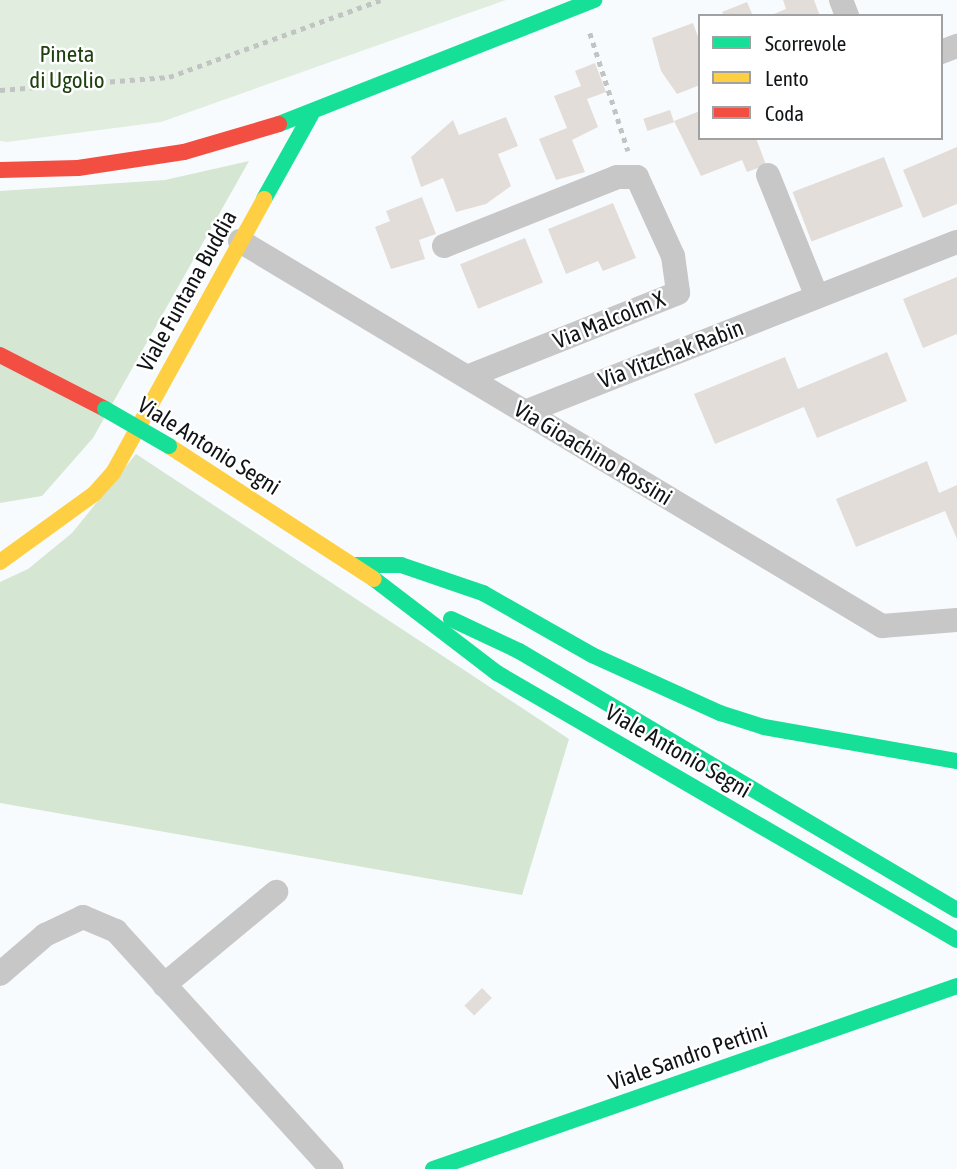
<!DOCTYPE html>
<style>
body{margin:0}
#map{position:relative;width:957px;height:1169px;overflow:hidden;background:#f8fbfd;font-family:"Asap Condensed",sans-serif}
div>[style]{position:absolute}
.green>*{inset:0;background:#e1eedf}
.forest>*{inset:0;background:#d5e6d3}
.building>*{inset:0;background:#e3ddd9;transform-origin:0 0}
.path>*{height:4.5px;margin-top:-2.25px;transform-origin:0;background:repeating-linear-gradient(90deg,#c2c3c3 0 5px,transparent 0 10px)}
.street>*{height:24px;margin:-12px;padding:0 12px;transform-origin:12px;border-radius:12px;background:#c6c7c6}
.fast>*{height:16px;margin:-8px;padding:0 8px;transform-origin:8px;border-radius:8px;background:#16e098}
.slow>*{height:16px;margin:-8px;padding:0 8px;transform-origin:8px;border-radius:8px;background:#ffcf43}
.jam>*{height:16px;margin:-8px;padding:0 8px;transform-origin:8px;border-radius:8px;background:#f24e42}
.fast-bridge>*{height:16px;margin:-8px;padding:0 8px;transform-origin:8px;border-radius:8px;background:#16e098}
span{translate:-50% -50%;white-space:nowrap;text-align:center;line-height:1.15;-webkit-text-stroke:5px #fff;paint-order:stroke}
.park-label{font-size:23px;color:#1e410f}
.street-label{font-size:23px;color:#111416}
.legend{position:absolute;left:698px;top:14px;width:245px;height:126px;box-sizing:border-box;background:#fff;border:2px solid #a0a1a2;margin:0;padding:9px 12px;list-style:none;font-size:21px;color:#111416}
.legend li{display:flex;align-items:center;gap:14px;height:35px}
.legend b{width:35px;border:2px solid #a0a1a2}
</style>
<div id="map">
<div class="green">
<div style="clip-path:polygon(0 0,506px 0,161px 122px,7px 142px,0 141px)"></div>
</div>
<div class="forest">
<div style="clip-path:polygon(249px 161px,93px 438px,42px 496px,0 503px,0 191px,165px 180px)"></div>
<div style="clip-path:polygon(136px 454px,569px 739px,522px 895px,0 803px,0 582px,28px 569px,72px 533px)"></div>
</div>
<div class="building">
<div style="clip-path:polygon(783px 0,814px 0,820px 16px,769px 16px,786px 9px)"></div>
<div style="clip-path:polygon(747px 2px,753px 16px,724px 16px,722px 12px)"></div>
<div style="clip-path:polygon(693px 23px,700px 42px,700px 85px,677px 94px,661px 71px,652px 38px)"></div>
<div style="clip-path:polygon(595px 63px,606px 92px,587px 99px,598px 127px,572px 140px,585px 172px,556px 180px,539px 139px,567px 128px,554px 96px,581px 86px,575px 71px)"></div>
<div style="left:670px;top:110px;width:13px;height:28px;rotate:72deg"></div>
<div style="clip-path:polygon(700px 111px,700px 138px,756px 138px,766px 165px,747px 172px,742px 160px,701px 176px,674px 121px)"></div>
<div style="clip-path:polygon(506px 117px,518px 146px,498px 154px,511px 186px,486px 204px,456px 212px,443px 178px,421px 187px,411px 157px,453px 120px,459px 135px)"></div>
<div style="clip-path:polygon(957px 147px,957px 204px,923px 218px,903px 170px)"></div>
<div style="left:884px;top:157px;width:53px;height:98px;rotate:69deg"></div>
<div style="clip-path:polygon(422px 197px,436px 234px,419px 240px,425px 259px,391px 269px,375px 227px,390px 221px,386px 211px)"></div>
<div style="clip-path:polygon(613px 203px,636px 258px,603px 271px,598px 261px,566px 274px,548px 229px)"></div>
<div style="left:525px;top:238px;width:48px;height:70px;rotate:68deg"></div>
<div style="clip-path:polygon(957px 277px,957px 334px,923px 348px,903px 299px)"></div>
<div style="clip-path:polygon(887px 352px,907px 401px,817px 438px,804px 407px,715px 444px,694px 394px,785px 357px,798px 389px)"></div>
<div style="clip-path:polygon(927px 461px,939px 493px,957px 485px,957px 539px,945px 511px,856px 547px,836px 499px)"></div>
<div style="left:482px;top:988px;width:14px;height:25px;rotate:45deg"></div>
</div>
<div class="path">
<div style="left:590px;top:33px;width:124px;rotate:72.1deg"></div>
<div style="left:0;top:90px;width:169px;rotate:-4.4deg"></div>
<div style="left:169px;top:77px;width:225px;rotate:-20deg"></div>
</div>
<div class="street">
<div style="left:841px;top:0;width:17px;rotate:69deg"></div>
<div style="left:941px;top:52px;width:17px;rotate:-21deg"></div>
<div style="left:768px;top:175px;width:131px;rotate:68.1deg"></div>
<div style="left:240px;top:241px;width:749px;rotate:30.95deg"></div>
<div style="left:882px;top:626px;width:75px;rotate:-4.6deg"></div>
<div style="left:444px;top:246px;width:186px;rotate:-21.7deg"></div>
<div style="left:617px;top:177px;width:20px"></div>
<div style="left:637px;top:177px;width:87px;rotate:65.5deg"></div>
<div style="left:673px;top:256px;width:37px;rotate:82deg"></div>
<div style="left:678px;top:293px;width:227px;rotate:158.3deg"></div>
<div style="left:525px;top:412px;width:464px;rotate:-21.5deg"></div>
<div style="left:0;top:974px;width:60px;rotate:-40.9deg"></div>
<div style="left:45px;top:935px;width:42px;rotate:-25.3deg"></div>
<div style="left:83px;top:917px;width:36px;rotate:23deg"></div>
<div style="left:116px;top:931px;width:321px;rotate:47.8deg"></div>
<div style="left:164px;top:985px;width:146px;rotate:-39.7deg"></div>
</div>
<div class="fast">
<div style="left:279px;top:124px;width:339px;rotate:-21.5deg"></div>
<div style="left:264px;top:199px;width:96px;rotate:-60.8deg"></div>
<div style="left:356px;top:565px;width:45px"></div>
<div style="left:401px;top:565px;width:87px;rotate:18.9deg"></div>
<div style="left:483px;top:593px;width:125px;rotate:29.6deg"></div>
<div style="left:592px;top:655px;width:141px;rotate:24.4deg"></div>
<div style="left:720px;top:713px;width:46px;rotate:17.7deg"></div>
<div style="left:764px;top:727px;width:196px;rotate:10deg"></div>
<div style="left:374px;top:579px;width:155px;rotate:37.4deg"></div>
<div style="left:497px;top:673px;width:532px;rotate:30.13deg"></div>
<div style="left:451px;top:619px;width:75px;rotate:25.2deg"></div>
<div style="left:519px;top:651px;width:509px;rotate:30.6deg"></div>
<div style="left:433px;top:1169px;width:555px;rotate:-19.25deg"></div>
</div>
<div class="slow">
<div style="left:169px;top:446px;width:244px;rotate:33deg"></div>
<div style="left:0;top:562px;width:116px;rotate:-35.9deg"></div>
<div style="left:94px;top:494px;width:28px;rotate:-48deg"></div>
<div style="left:113px;top:473px;width:313px;rotate:-61.1deg"></div>
</div>
<div class="jam">
<div style="left:0;top:170px;width:78px;rotate:-1.5deg"></div>
<div style="left:78px;top:168px;width:107px;rotate:-8.6deg"></div>
<div style="left:184px;top:152px;width:99px;rotate:-16.4deg"></div>
<div style="left:0;top:355px;width:118px;rotate:27.2deg"></div>
</div>
<div class="fast-bridge">
<div style="left:105px;top:409px;width:74px;rotate:30deg"></div>
</div>
<div class="park-label">
<span style="left:67px;top:67px">Pineta<br>di Ugolio</span>
</div>
<div class="street-label">
<span style="left:187px;top:291px;rotate:-61deg">Viale Funtana Buddia</span>
<span style="left:609px;top:320px;rotate:-22deg">Via Malcolm X</span>
<span style="left:671px;top:354px;rotate:-21deg">Via Yitzchak Rabin</span>
<span style="left:209px;top:446px;rotate:32deg">Viale Antonio Segni</span>
<span style="left:593px;top:453px;rotate:31deg">Via Gioachino Rossini</span>
<span style="left:678px;top:751px;rotate:30deg">Viale Antonio Segni</span>
<span style="left:688px;top:1056px;rotate:-19deg">Viale Sandro Pertini</span>
</div>
<ul class="legend">
<li><b style="height:9px;background:#16e098"></b>Scorrevole</li>
<li><b style="height:9px;background:#ffcf43"></b>Lento</li>
<li><b style="height:9px;background:#f24e42"></b>Coda</li>
</ul>
</div>
